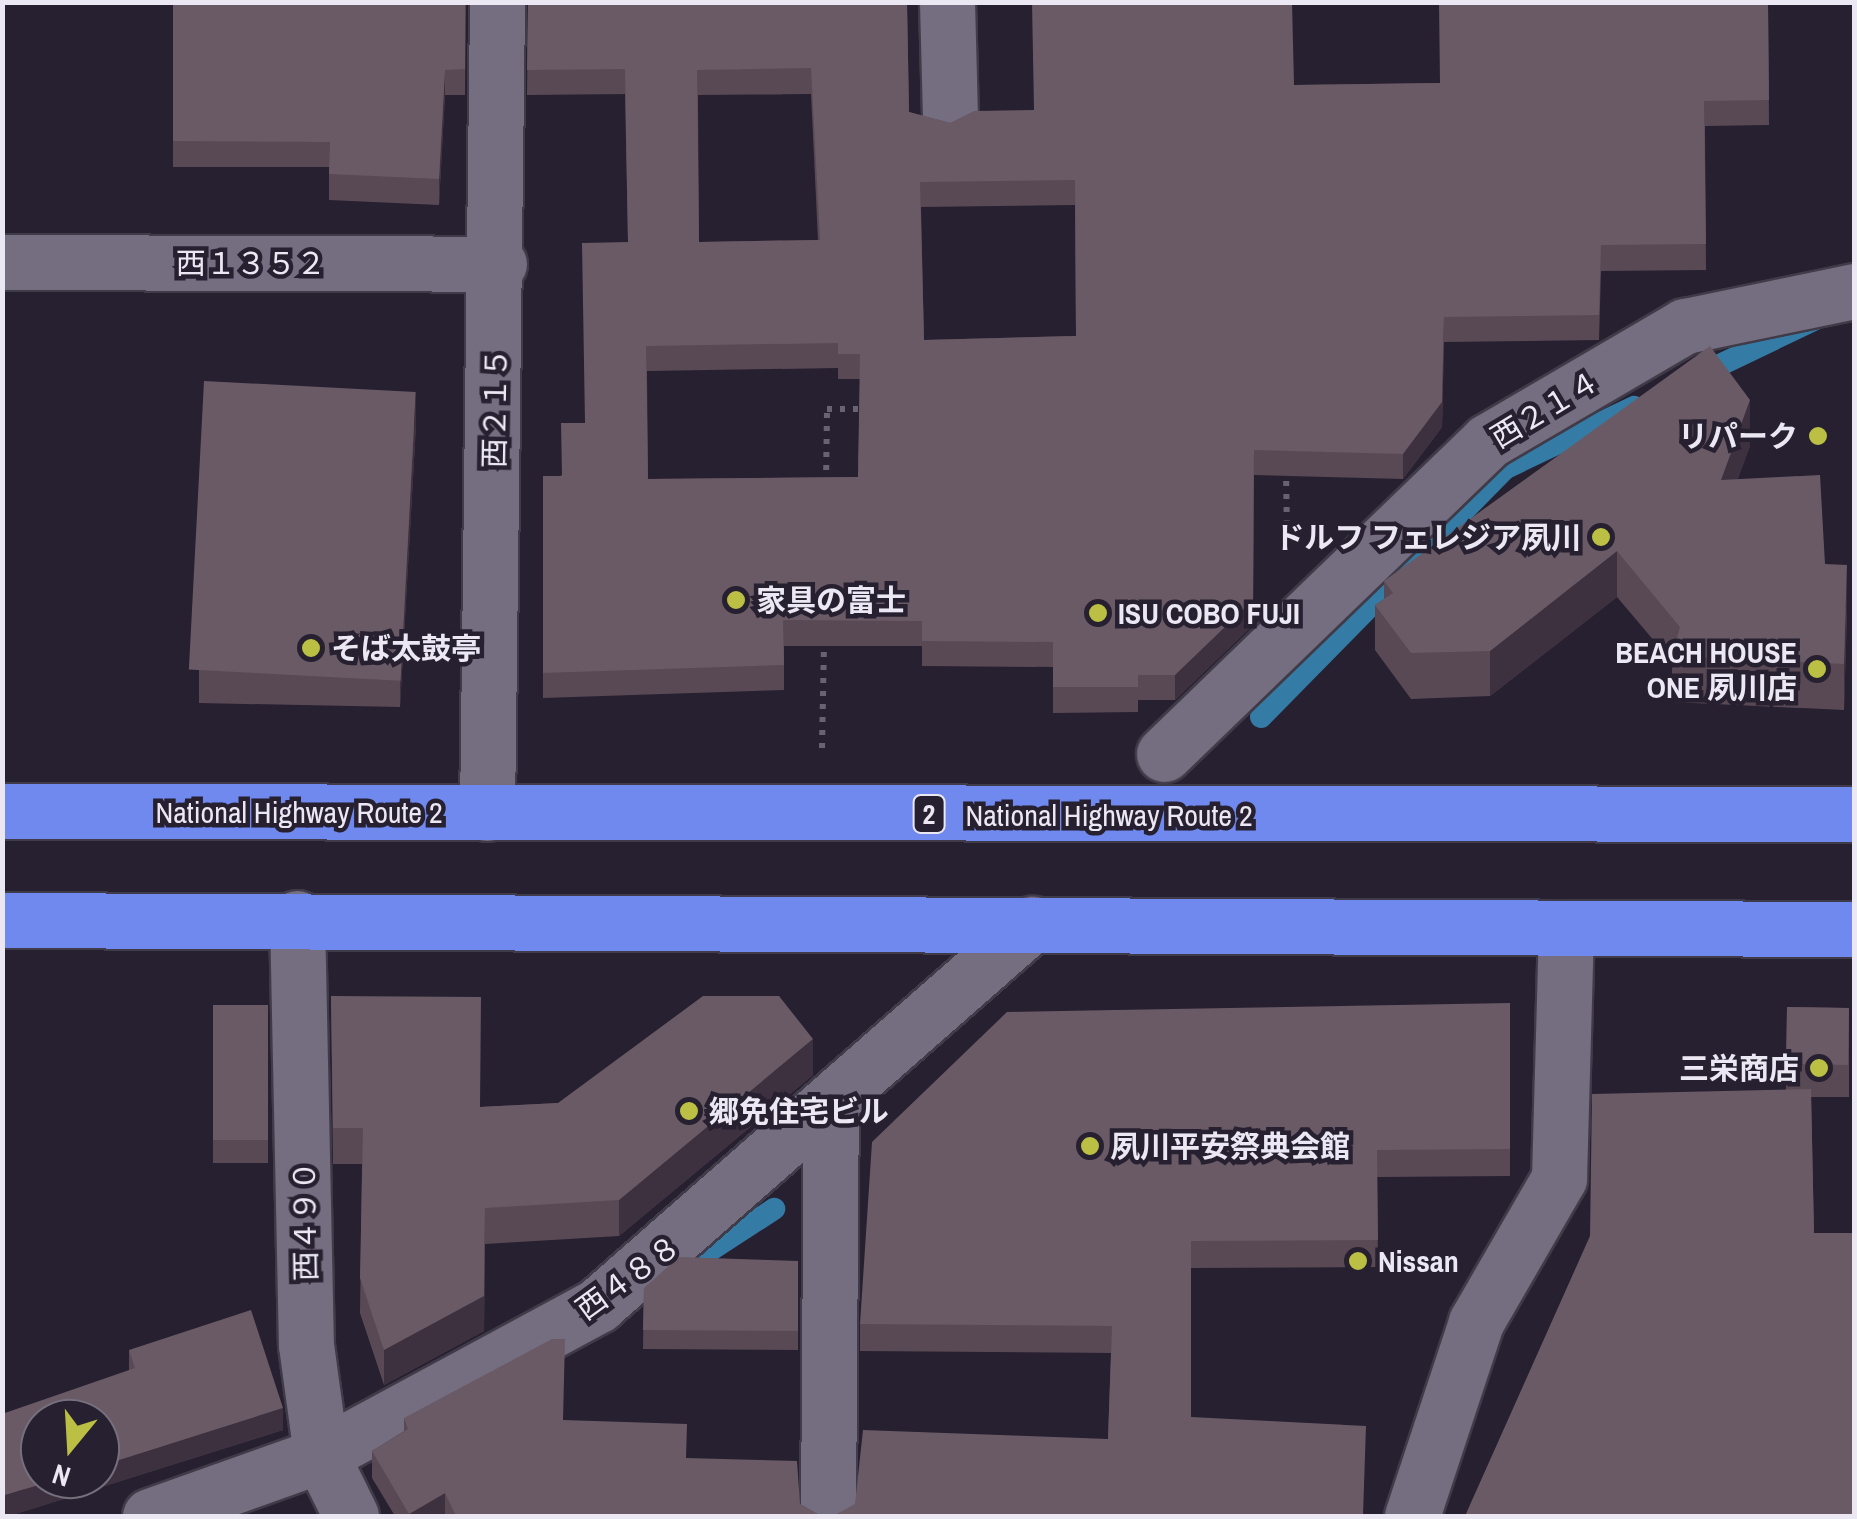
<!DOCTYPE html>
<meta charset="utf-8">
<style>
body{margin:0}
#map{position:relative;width:1857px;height:1519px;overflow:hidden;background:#272030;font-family:"Archivo Narrow","Noto Sans JP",sans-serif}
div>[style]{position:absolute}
.stream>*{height:22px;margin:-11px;padding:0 11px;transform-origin:11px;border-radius:11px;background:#347ca6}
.path>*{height:6px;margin-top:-3px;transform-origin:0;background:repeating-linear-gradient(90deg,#686271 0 5px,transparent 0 13px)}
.roads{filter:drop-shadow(2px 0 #403b48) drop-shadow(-2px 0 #403b48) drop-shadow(0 2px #403b48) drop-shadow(0 -2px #403b48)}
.minor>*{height:55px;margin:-27.5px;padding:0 27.5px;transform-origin:27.5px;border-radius:27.5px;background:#756d80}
.highway>*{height:55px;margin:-27.5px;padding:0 27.5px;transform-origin:27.5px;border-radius:27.5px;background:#7089ef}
.wall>*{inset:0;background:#594955;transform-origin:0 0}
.shaded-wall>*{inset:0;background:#3e313f}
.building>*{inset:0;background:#695a66;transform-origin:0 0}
.dots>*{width:28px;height:28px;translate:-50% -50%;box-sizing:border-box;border:5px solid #272030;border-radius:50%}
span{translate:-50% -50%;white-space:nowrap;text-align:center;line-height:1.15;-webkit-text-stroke:9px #272030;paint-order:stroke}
.shield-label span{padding:2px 8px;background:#272030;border:2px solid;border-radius:8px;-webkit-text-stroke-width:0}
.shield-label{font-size:28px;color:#ece8f3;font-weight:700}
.street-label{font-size:30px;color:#ece8f3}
.poi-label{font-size:30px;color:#ece8f3;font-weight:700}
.right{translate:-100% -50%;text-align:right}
.left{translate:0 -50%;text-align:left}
.frame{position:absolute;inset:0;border:5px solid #ece8f3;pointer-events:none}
.north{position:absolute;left:20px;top:1399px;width:100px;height:100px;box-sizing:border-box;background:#272030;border:2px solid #76707e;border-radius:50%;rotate:198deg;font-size:28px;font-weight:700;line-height:40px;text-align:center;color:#ece8f3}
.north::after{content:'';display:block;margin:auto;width:35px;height:45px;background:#bbc045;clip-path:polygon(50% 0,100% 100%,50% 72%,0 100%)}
</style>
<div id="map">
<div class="stream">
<div style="left:1699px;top:375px;width:127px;rotate:-25.6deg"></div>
<div style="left:1261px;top:717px;width:349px;rotate:-45.5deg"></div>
<div style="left:1506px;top:468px;width:142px;rotate:-25.5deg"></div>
<div style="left:677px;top:1272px;width:116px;rotate:-33deg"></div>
</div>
<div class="path">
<div style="left:1286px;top:468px;width:73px;rotate:89.2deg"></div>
<div style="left:826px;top:483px;width:74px;rotate:-89.2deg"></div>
<div style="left:827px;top:409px;width:38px"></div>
<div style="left:822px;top:748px;width:107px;rotate:-88.9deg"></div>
</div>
<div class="roads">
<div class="minor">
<div style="left:947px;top:2px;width:115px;rotate:88.5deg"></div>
<div style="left:2px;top:262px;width:497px;rotate:0.2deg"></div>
<div style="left:1164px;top:754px;width:450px;rotate:-44deg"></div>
<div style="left:1488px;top:441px;width:228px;rotate:-30.3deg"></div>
<div style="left:1685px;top:326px;width:173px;rotate:-11.7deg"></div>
<div style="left:487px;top:813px;width:811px;rotate:-89.29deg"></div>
<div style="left:297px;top:918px;width:427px;rotate:88.8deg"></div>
<div style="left:306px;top:1345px;width:111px;rotate:82.2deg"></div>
<div style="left:321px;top:1455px;width:68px;rotate:63.8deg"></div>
<div style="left:150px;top:1516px;width:182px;rotate:-19.6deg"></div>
<div style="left:321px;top:1455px;width:315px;rotate:-28.4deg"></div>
<div style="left:598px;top:1305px;width:578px;rotate:-41.28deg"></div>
<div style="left:828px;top:1516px;width:411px;rotate:-89.6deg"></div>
<div style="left:1412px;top:1516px;width:204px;rotate:-71.7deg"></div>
<div style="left:1476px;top:1322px;width:166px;rotate:-60deg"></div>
<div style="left:1559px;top:1178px;width:250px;rotate:-88.4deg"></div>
</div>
<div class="highway">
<div style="left:2px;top:811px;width:1852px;rotate:0.09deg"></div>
<div style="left:2px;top:920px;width:1852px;rotate:0.28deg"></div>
</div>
</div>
<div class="wall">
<div style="clip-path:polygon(173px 2px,466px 2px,465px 95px,445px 95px,439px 205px,329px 200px,329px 167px,173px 167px)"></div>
<div style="clip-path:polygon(evenodd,528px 2px,907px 2px,909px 112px,950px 123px,1034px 110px,1294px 85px,1440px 83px,1768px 2px,1769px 125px,1705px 126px,1706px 270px,1601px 271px,1599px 340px,1444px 342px,1442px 427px,1403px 479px,1254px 475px,1253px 625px,1175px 700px,1138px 700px,1138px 712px,1053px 713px,1053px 667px,922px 666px,922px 646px,784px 646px,784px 690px,543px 698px,543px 476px,561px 476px,585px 423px,628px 242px,625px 94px,527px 95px,528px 2px,811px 94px,818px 240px,699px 242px,698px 95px,811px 94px,528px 2px,1075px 205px,1076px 336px,924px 340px,921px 207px,1075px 205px,528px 2px,838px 368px,838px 379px,860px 379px,858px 477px,648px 479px,647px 371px,838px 368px)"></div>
<div style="clip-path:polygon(416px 425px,400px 707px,199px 703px,199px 670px)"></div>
<div style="clip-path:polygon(1750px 446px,1737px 480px,1825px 564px,1847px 611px,1844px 710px,1672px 702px,1672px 662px,1617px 597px,1490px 696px,1411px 699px,1375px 650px,1375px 605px,1384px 599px,1384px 581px)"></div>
<div style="clip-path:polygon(331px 996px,480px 1107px,558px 1103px,813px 1075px,619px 1236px,485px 1244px,484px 1331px,384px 1385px,360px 1313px,362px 1164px,333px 1164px)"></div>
<div style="clip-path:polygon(1510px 1003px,1510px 1176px,1377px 1177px,1378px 1267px,1191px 1268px,1191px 1417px,1366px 1453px,1108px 1439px,1111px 1353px,860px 1351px,860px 1324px)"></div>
<div style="left:213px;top:1005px;width:55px;height:158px"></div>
<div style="clip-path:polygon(1787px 1007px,1849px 1008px,1849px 1097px,1811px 1097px,1814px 1233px,1786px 1090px)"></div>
<div style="clip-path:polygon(798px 1261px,798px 1350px,643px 1349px,644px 1288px)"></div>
<div style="clip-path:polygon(129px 1350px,283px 1430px,9px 1516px,2px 1516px,129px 1371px)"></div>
<div style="clip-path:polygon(404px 1418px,563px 1420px,687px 1458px,800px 1504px,821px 1516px,395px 1516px,372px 1478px,372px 1451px,404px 1431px)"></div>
</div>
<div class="shaded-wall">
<div style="clip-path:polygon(445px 70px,445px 95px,439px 205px,439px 179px)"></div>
<div style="clip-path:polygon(1444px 317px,1442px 427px,1403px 479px,1403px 454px)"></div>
<div style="clip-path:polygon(416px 392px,416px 425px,400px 707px,400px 675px)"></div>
<div style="clip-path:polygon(1750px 400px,1750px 446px,1721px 526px,1721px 480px)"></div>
<div style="clip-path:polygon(1254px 450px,1253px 625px,1175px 700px,1175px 675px)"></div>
<div style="clip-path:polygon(1617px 551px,1617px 597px,1490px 696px,1490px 651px)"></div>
<div style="clip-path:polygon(1847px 565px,1847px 611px,1844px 710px,1844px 664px)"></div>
<div style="clip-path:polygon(813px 1039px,813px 1075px,619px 1236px,619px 1200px)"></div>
<div style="clip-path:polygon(485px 1208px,484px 1331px,384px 1385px,384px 1350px)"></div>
<div style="clip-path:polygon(283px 1408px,283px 1430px,9px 1516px,2px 1516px,2px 1496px,58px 1479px,100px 1479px,100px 1466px)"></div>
<div style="clip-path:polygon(445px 1493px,445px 1516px,409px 1516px,409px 1514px)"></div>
</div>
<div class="building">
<div style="clip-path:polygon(173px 2px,465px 2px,465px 69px,445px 70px,439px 179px,329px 174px,330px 142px,173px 141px)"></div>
<div style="clip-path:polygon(evenodd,528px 2px,907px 2px,909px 112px,950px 123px,974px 111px,1034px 110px,1032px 2px,1292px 2px,1294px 85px,1440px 83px,1439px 2px,1768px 2px,1769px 100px,1704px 101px,1706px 244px,1601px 245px,1599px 315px,1444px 317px,1442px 402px,1403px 454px,1254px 450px,1253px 600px,1175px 675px,1138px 675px,1138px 687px,1053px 687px,1053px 642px,922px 641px,922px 621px,783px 620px,784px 665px,543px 673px,543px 476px,562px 476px,561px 423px,585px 423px,582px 243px,628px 242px,625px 69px,527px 70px,528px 2px,811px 68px,820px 240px,699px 242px,697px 70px,811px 68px,528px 2px,1075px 180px,1076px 336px,924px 340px,920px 182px,1075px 180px,528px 2px,838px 343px,838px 354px,860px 354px,858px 477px,648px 479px,646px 346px,838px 343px)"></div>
<div style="clip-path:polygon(1710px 346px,1750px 400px,1721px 480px,1820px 475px,1825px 564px,1847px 565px,1844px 664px,1672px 656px,1680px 627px,1617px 551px,1490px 651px,1411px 653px,1375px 605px,1393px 593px,1384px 581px)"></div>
<div style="left:204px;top:381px;width:212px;height:289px;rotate:3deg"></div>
<div style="clip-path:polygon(331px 996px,481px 997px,480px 1107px,558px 1103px,703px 996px,779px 996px,813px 1039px,619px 1200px,485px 1208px,484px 1296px,384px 1350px,360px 1278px,363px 1128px,333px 1128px)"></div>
<div style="clip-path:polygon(1510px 1003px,1510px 1149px,1377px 1150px,1378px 1240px,1191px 1241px,1191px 1417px,1366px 1426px,1363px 1516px,833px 1516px,855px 1504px,863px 1430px,1108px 1439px,1112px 1326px,860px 1324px,872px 1142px,1007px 1012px)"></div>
<div style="left:213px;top:1005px;width:55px;height:135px"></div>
<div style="left:1787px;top:1007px;width:62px;height:57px;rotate:1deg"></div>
<div style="clip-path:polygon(1811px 1089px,1814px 1233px,1852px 1233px,1853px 1516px,1465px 1516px,1590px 1236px,1592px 1094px)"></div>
<div style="clip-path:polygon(679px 1257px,798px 1261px,798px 1331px,643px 1330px,644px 1288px)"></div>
<div style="clip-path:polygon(251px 1310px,283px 1408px,100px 1466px,100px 1419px,40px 1419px,40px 1479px,58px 1479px,2px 1496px,2px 1414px,135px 1368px,129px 1350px)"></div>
<div style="clip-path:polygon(552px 1339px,565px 1339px,563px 1420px,687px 1424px,686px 1458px,797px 1461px,800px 1504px,821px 1516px,456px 1516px,445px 1493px,409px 1514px,372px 1451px,408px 1429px,404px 1418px)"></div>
</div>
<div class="dots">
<div style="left:1818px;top:436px;background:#bbc045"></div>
<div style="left:1601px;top:537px;background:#bbc045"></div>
<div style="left:736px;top:600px;background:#bbc045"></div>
<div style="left:1098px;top:613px;background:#bbc045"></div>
<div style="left:311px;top:648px;background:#bbc045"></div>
<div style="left:1817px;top:669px;background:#bbc045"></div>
<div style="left:1819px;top:1068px;background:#bbc045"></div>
<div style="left:689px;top:1111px;background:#bbc045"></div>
<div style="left:1090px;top:1146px;background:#bbc045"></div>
<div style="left:1358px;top:1261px;background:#bbc045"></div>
</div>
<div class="shield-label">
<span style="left:929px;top:814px">2</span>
</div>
<div class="street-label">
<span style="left:251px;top:263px">西１３５２</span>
<span style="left:495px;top:408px;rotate:-89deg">西２１５</span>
<span style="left:1545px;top:409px;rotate:-31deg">西２１４</span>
<span style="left:299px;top:812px">National Highway Route 2</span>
<span style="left:1109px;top:815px">National Highway Route 2</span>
<span style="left:305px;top:1221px;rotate:-91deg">西４９０</span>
<span style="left:628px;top:1277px;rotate:-36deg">西４８８</span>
</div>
<div class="poi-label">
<span class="right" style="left:1798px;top:436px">リパーク</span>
<span class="right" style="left:1581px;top:537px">ドルフ フェレジア夙川</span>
<span class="left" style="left:756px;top:600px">家具の富士</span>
<span class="left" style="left:1118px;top:613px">ISU COBO FUJI</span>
<span class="left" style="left:331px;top:648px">そば太鼓亭</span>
<span class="right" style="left:1797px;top:669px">BEACH HOUSE<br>ONE 夙川店</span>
<span class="right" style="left:1799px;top:1068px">三栄商店</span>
<span class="left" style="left:709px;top:1111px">郷免住宅ビル</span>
<span class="left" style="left:1110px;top:1146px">夙川平安祭典会館</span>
<span class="left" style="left:1378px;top:1261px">Nissan</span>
</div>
<div class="frame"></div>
<div class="north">N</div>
</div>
